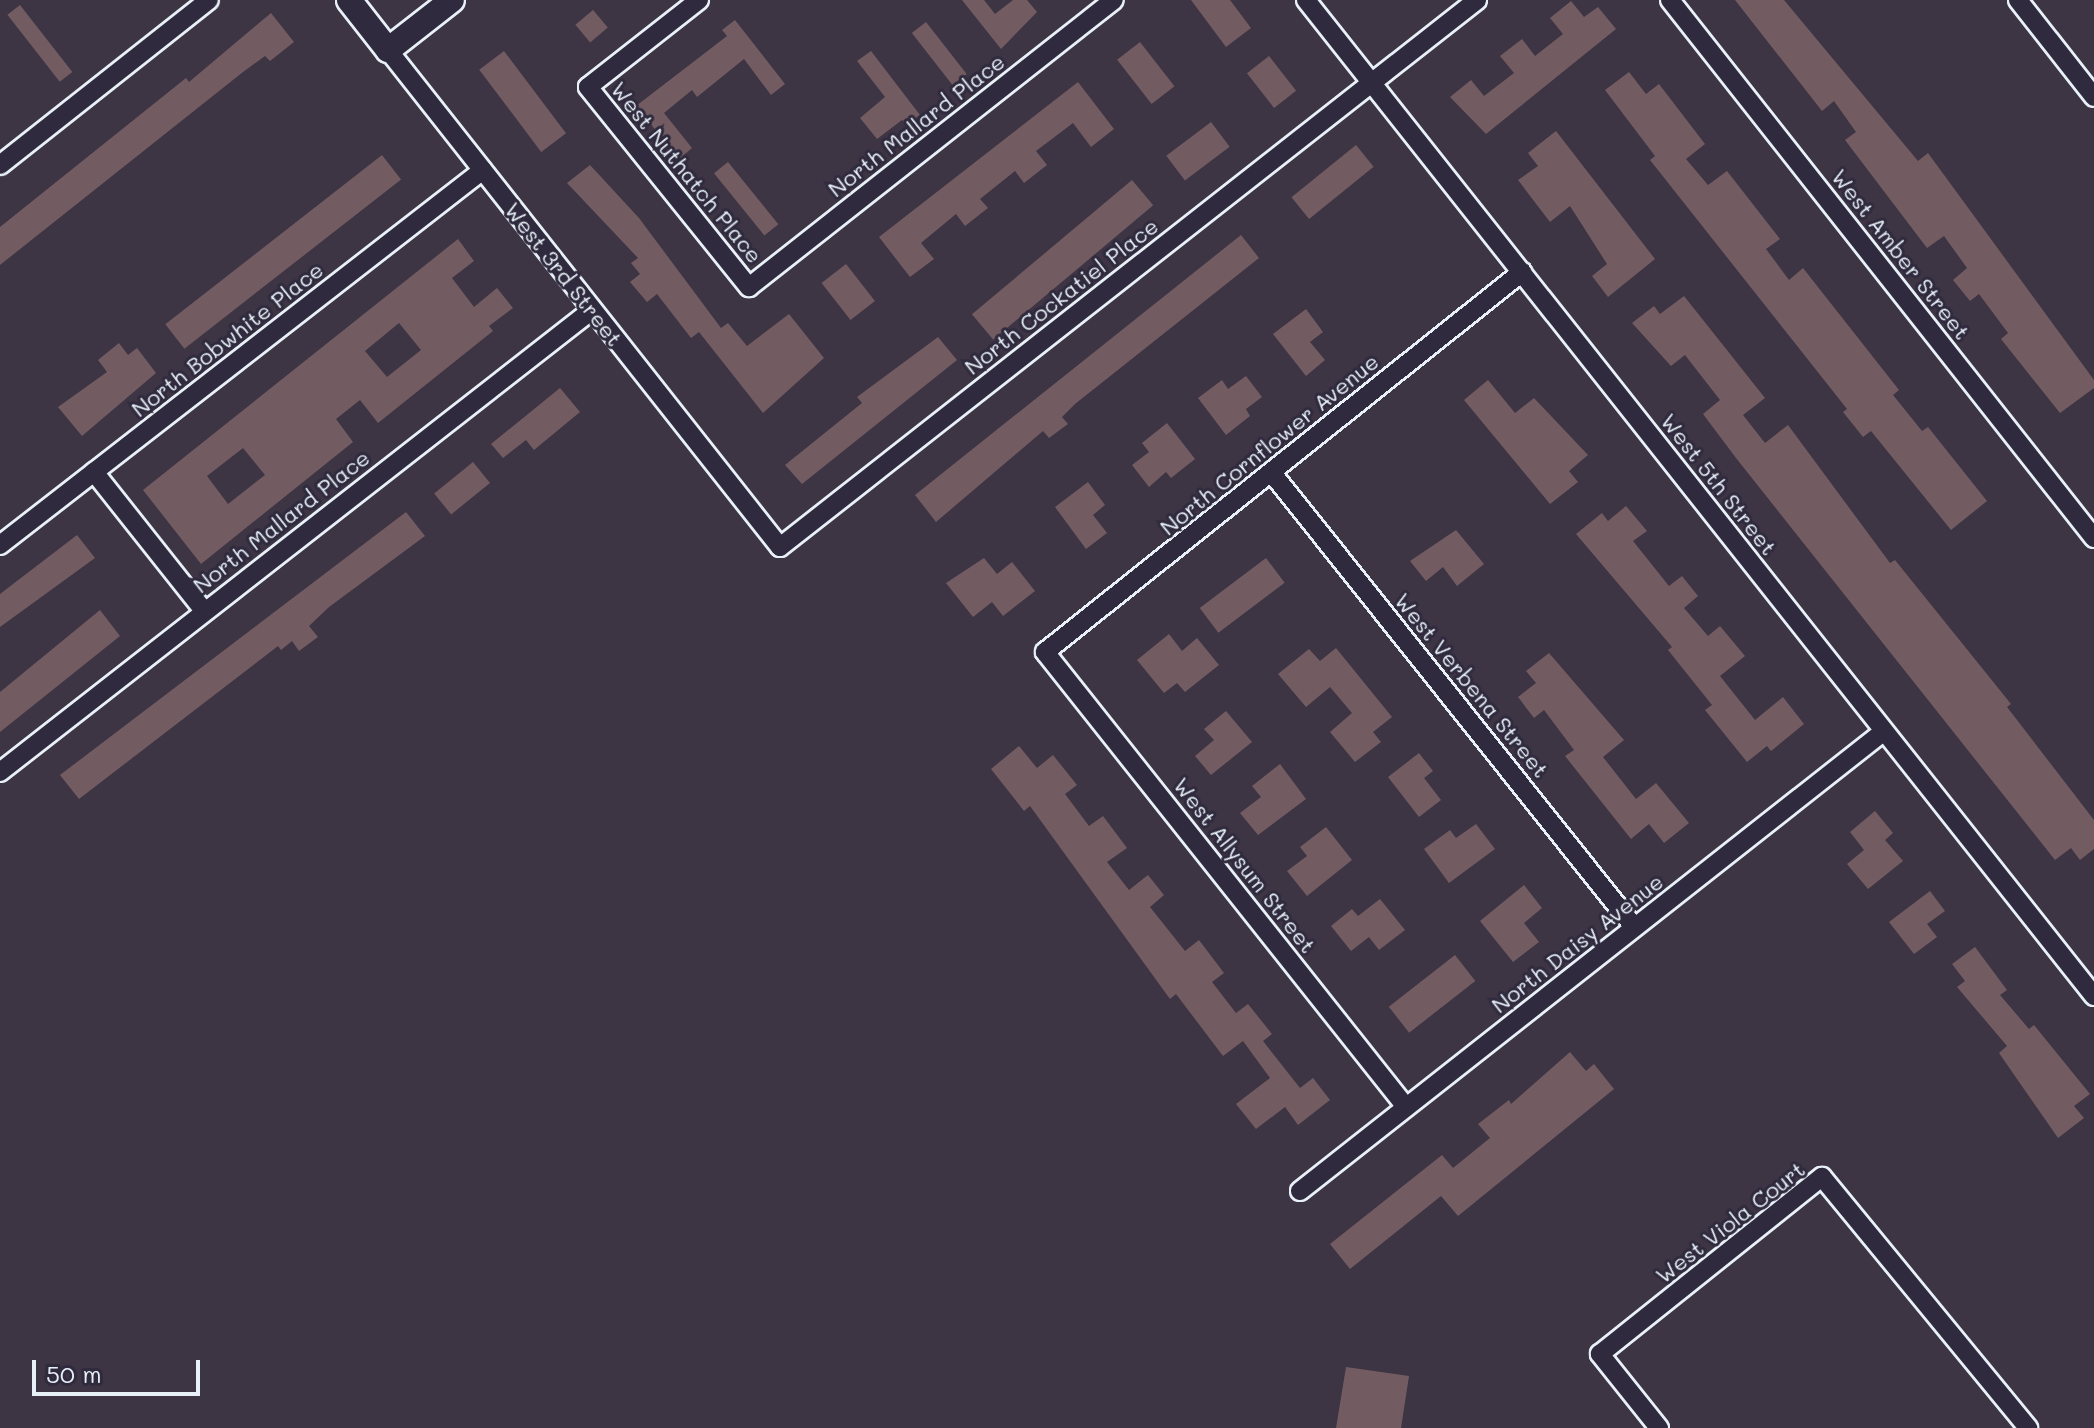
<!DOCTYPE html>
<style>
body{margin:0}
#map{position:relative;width:2094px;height:1428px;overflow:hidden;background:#3d3444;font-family:Mali,sans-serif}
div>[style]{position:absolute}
.building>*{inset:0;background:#735c61;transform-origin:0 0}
.roads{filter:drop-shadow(2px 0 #e8f1f8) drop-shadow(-2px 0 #e8f1f8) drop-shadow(0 2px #e8f1f8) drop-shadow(0 -2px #e8f1f8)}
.minor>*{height:18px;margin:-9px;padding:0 9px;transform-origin:9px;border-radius:9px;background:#2f2a3d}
.tertiary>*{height:24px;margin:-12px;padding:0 12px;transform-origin:12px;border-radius:12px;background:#2f2a3d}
span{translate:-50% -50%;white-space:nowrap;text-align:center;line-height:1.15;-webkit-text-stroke:6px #2f2a3d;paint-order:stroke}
.street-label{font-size:22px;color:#e8f1f8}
.scale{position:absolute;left:32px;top:1360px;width:168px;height:36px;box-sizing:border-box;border:4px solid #e8f1f8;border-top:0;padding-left:10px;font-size:24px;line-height:28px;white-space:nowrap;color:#e8f1f8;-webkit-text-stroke:6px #2f2a3d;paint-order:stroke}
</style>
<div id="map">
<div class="building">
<div style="clip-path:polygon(962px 0,984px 0,995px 14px,1013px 0,1027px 0,1037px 12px,1001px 49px)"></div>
<div style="clip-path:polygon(1191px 0,1230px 0,1251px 28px,1226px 47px)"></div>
<div style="clip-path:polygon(1735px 0,1784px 0,1918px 161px,1928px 153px,2094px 380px,2094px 388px,2060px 413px,2001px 339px,2008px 333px,1979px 294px,1970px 301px,1953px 280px,1967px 268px,1944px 236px,1927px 248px,1845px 140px,1856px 132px,1834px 101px,1822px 111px)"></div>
<div style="clip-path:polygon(1571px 1px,1584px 17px,1598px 7px,1616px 29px,1486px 134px,1450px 97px,1471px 80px,1484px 96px,1514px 73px,1500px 56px,1522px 39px,1535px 56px,1563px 34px,1550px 18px)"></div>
<div style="left:20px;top:5px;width:85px;height:16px;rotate:52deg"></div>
<div style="left:593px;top:10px;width:23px;height:23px;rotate:50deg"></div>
<div style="clip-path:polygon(271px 13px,294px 42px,270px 61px,265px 56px,243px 72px,0 265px,0 227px,186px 78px,189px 82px)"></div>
<div style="clip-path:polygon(735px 20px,785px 84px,771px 95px,744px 59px,697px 97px,692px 90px,664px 113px,692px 148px,679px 159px,636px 106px,727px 36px,722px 30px)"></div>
<div style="left:926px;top:22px;width:66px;height:18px;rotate:52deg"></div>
<div style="left:1140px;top:42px;width:56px;height:29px;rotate:52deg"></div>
<div style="left:504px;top:51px;width:103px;height:31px;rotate:53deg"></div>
<div style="clip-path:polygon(871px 51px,920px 115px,906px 125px,902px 120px,877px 139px,860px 118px,885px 97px,857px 61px)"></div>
<div style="left:1269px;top:56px;width:44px;height:28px;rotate:52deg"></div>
<div style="clip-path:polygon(1629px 72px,1646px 94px,1659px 84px,1705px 144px,1686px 159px,1708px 185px,1727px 171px,1780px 239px,1766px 249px,1789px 280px,1803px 268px,1899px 390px,1893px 395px,1922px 431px,1928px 427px,1987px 501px,1951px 530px,1871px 431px,1863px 437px,1843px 412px,1847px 409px,1650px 160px,1655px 156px,1605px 90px)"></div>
<div style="clip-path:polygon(1078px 82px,1114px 129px,1091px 147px,1073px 123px,1036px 151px,1047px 165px,1024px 183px,1015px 171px,980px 199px,988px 208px,965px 226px,956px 214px,921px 243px,934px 259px,910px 277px,879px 237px)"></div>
<div style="left:1211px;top:122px;width:31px;height:56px;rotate:53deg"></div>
<div style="clip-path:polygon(1556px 131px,1655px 259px,1608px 297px,1592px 276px,1607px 264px,1570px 206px,1550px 222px,1518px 180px,1538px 166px,1528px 153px)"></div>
<div style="left:1356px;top:145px;width:28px;height:83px;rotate:51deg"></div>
<div style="left:382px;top:155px;width:31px;height:275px;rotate:52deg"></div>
<div style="left:728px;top:162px;width:80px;height:18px;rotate:51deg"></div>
<div style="clip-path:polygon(590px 165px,639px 218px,721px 328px,728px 323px,747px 346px,789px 314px,824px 358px,763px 413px,699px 332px,691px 338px,657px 294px,647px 302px,630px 282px,640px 274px,631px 263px,638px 258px,567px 183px)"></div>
<div style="left:1132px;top:180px;width:33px;height:209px;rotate:50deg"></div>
<div style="clip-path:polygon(1241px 235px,1259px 258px,1075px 404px,1062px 417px,1068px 424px,1049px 438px,1043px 431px,936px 522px,915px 495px)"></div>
<div style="clip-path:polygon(evenodd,458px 239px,474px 261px,452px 278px,474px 307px,497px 288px,513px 308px,489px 326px,493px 331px,378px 423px,360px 400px,336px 419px,353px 442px,201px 564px,143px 490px,458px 239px,399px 323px,421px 350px,387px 377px,365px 351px,399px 323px,458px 239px,243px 448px,265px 475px,228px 504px,207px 476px,243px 448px)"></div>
<div style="left:846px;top:264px;width:47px;height:31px;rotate:52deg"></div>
<div style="clip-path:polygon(1684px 296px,1765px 398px,1743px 415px,1765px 443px,1788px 425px,1890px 563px,1895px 560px,2011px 704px,2007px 707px,2094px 820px,2094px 849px,2080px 860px,2071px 848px,2055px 860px,1736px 458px,1703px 414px,1720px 400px,1685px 355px,1671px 366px,1632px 323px,1654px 306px,1660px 314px)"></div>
<div style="clip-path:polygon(1306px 309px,1323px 332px,1310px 342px,1325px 360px,1306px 376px,1273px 334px)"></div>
<div style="clip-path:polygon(938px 337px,957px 360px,802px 484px,785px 465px,862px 403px,857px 397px)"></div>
<div style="clip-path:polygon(119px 343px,128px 355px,137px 348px,156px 373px,82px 436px,58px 407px,107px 372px,98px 360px)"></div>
<div style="clip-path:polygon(1246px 376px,1262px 397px,1246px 409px,1250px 416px,1226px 435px,1198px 398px,1222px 380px,1228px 389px)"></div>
<div style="clip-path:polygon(1488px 380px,1515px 413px,1534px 398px,1588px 455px,1569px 471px,1578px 482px,1550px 504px,1464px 400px)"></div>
<div style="clip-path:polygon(560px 388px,580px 412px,534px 450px,526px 440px,503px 458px,491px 444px)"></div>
<div style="clip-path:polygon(1167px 423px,1195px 459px,1171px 478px,1166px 472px,1149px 487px,1132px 465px,1149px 452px,1142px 443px)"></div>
<div style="left:473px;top:462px;width:27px;height:50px;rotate:51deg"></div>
<div style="clip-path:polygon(1088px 482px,1105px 505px,1093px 515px,1107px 533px,1086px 549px,1055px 507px)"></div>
<div style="clip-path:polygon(1626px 506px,1647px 531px,1633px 541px,1669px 586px,1682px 576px,1698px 596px,1684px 608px,1708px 636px,1720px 626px,1745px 656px,1720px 676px,1755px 720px,1783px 697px,1804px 724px,1771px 751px,1767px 746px,1747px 762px,1705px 710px,1712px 705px,1668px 650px,1672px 647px,1576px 534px,1602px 513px,1608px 521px)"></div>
<div style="clip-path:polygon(406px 512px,425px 536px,329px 607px,309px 626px,318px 637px,299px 651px,292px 641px,281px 650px,278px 646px,79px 799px,60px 775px)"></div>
<div style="clip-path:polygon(1456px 530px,1484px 564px,1457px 586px,1443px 567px,1426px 581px,1410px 561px)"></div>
<div style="clip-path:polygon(77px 535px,95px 558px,0 627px,0 594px)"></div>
<div style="clip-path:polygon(984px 558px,997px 574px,1012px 562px,1035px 591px,1003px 616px,992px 602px,973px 617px,946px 583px)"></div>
<div style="left:1266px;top:558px;width:31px;height:83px;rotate:53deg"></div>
<div style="clip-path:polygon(100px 610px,120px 636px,0 732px,0 692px)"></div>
<div style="clip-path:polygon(1169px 634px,1182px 651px,1197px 638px,1219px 665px,1185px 692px,1177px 683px,1164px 693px,1137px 660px)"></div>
<div style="clip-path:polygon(1336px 648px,1392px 717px,1373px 732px,1381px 742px,1355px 762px,1330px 732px,1352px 713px,1330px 687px,1306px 707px,1278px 674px,1309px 649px,1320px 661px)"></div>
<div style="clip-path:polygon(1549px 653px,1624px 740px,1603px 757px,1636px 799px,1656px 783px,1689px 823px,1664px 843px,1649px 824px,1631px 839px,1565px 756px,1574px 750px,1544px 710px,1534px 718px,1518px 697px,1536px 683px,1526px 671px)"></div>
<div style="clip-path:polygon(1226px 711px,1252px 742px,1211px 775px,1195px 756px,1214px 740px,1204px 729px)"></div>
<div style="clip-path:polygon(1019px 746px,1037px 768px,1053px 755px,1077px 785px,1065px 794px,1089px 826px,1103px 816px,1127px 848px,1107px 862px,1129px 890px,1148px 875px,1164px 895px,1150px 907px,1185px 951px,1199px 940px,1224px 973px,1212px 982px,1236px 1013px,1248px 1004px,1272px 1034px,1263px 1041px,1300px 1088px,1313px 1078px,1330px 1100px,1298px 1125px,1285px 1107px,1256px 1129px,1236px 1104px,1270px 1078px,1243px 1041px,1223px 1056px,1176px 994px,1170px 999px,1030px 806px,1024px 811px,991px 769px)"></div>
<div style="clip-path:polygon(1419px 753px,1433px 771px,1424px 778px,1441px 800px,1419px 817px,1388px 777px)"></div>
<div style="clip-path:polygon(1280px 764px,1306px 799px,1258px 835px,1240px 813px,1261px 797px,1252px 786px)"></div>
<div style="clip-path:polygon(1875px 811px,1893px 833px,1885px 840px,1903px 861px,1868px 889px,1847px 864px,1864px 850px,1850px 832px)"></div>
<div style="clip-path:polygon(1476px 824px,1495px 849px,1449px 883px,1424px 849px,1450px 830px,1456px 838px)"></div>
<div style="clip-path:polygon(1326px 827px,1352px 860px,1307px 896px,1287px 871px,1307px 856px,1300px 847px)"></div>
<div style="clip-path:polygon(1524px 885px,1542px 908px,1524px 923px,1539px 942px,1513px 962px,1480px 921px)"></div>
<div style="clip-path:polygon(1930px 891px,1945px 911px,1927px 924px,1937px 937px,1914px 954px,1889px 922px)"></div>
<div style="clip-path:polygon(1380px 899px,1405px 930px,1379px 950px,1369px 937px,1351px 951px,1331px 926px,1352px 909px,1358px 916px)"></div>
<div style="clip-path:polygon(1975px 947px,2007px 990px,2000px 995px,2029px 1029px,2034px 1025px,2090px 1094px,2074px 1106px,2084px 1118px,2058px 1138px,1999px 1053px,2007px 1046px,1957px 987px,1965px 981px,1952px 964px)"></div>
<div style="left:1455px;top:955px;width:33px;height:84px;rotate:52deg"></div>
<div style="clip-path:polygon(1570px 1052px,1586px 1071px,1594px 1064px,1614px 1089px,1458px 1216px,1441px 1196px,1350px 1269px,1330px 1244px,1442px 1155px,1453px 1168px,1490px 1138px,1478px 1124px,1509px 1100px,1511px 1104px)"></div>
<div style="clip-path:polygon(1346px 1367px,1409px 1376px,1401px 1428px,1336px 1428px)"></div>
</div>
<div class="roads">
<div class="minor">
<div style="left:699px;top:0;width:141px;rotate:141.9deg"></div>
<div style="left:588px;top:87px;width:257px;rotate:51.2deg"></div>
<div style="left:749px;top:287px;width:464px;rotate:-38.2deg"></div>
<div style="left:1306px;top:0;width:1270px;rotate:51.65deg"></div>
<div style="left:1670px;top:0;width:685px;rotate:51.76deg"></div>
<div style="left:2018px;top:0;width:123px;rotate:51.9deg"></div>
<div style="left:388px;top:50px;width:633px;rotate:51.74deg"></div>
<div style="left:780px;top:547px;width:886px;rotate:-38.12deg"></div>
<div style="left:0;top:165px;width:266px;rotate:-38.3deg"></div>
<div style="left:94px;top:472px;width:177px;rotate:51.6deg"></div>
<div style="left:1272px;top:473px;width:581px;rotate:51.43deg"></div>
<div style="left:0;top:545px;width:611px;rotate:-37.83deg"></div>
<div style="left:0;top:772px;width:751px;rotate:-37.97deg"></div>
<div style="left:1406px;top:1107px;width:581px;rotate:-128.43deg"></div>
<div style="left:1045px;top:652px;width:610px;rotate:-38.54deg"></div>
<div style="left:1300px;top:1191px;width:742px;rotate:-38.21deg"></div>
<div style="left:1659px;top:1428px;width:95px;rotate:-128.6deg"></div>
<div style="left:1600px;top:1354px;width:284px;rotate:-38.6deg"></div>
<div style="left:1822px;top:1177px;width:325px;rotate:50.6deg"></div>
</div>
<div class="tertiary">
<div style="left:349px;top:0;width:63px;rotate:52deg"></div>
<div style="left:388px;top:50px;width:81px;rotate:-38deg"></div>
</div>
</div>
<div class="street-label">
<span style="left:916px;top:125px;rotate:-38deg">North Mallard Place</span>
<span style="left:687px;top:172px;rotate:51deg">West Nuthatch Place</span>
<span style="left:1901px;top:254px;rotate:52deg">West Amber Street</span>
<span style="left:564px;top:274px;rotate:52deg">West 3rd Street</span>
<span style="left:1061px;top:296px;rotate:-38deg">North Cockatiel Place</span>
<span style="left:227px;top:339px;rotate:-38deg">North Bobwhite Place</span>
<span style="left:1269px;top:444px;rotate:-39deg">North Cornflower Avenue</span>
<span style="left:1719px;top:484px;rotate:52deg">West 5th Street</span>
<span style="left:281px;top:521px;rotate:-38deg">North Mallard Place</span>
<span style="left:1472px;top:685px;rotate:51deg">West Verbena Street</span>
<span style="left:1245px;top:865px;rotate:52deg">West Allysum Street</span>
<span style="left:1577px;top:943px;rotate:-38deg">North Daisy Avenue</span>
<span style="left:1730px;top:1222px;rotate:-38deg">West Viola Court</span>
</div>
<div class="scale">50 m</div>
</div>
